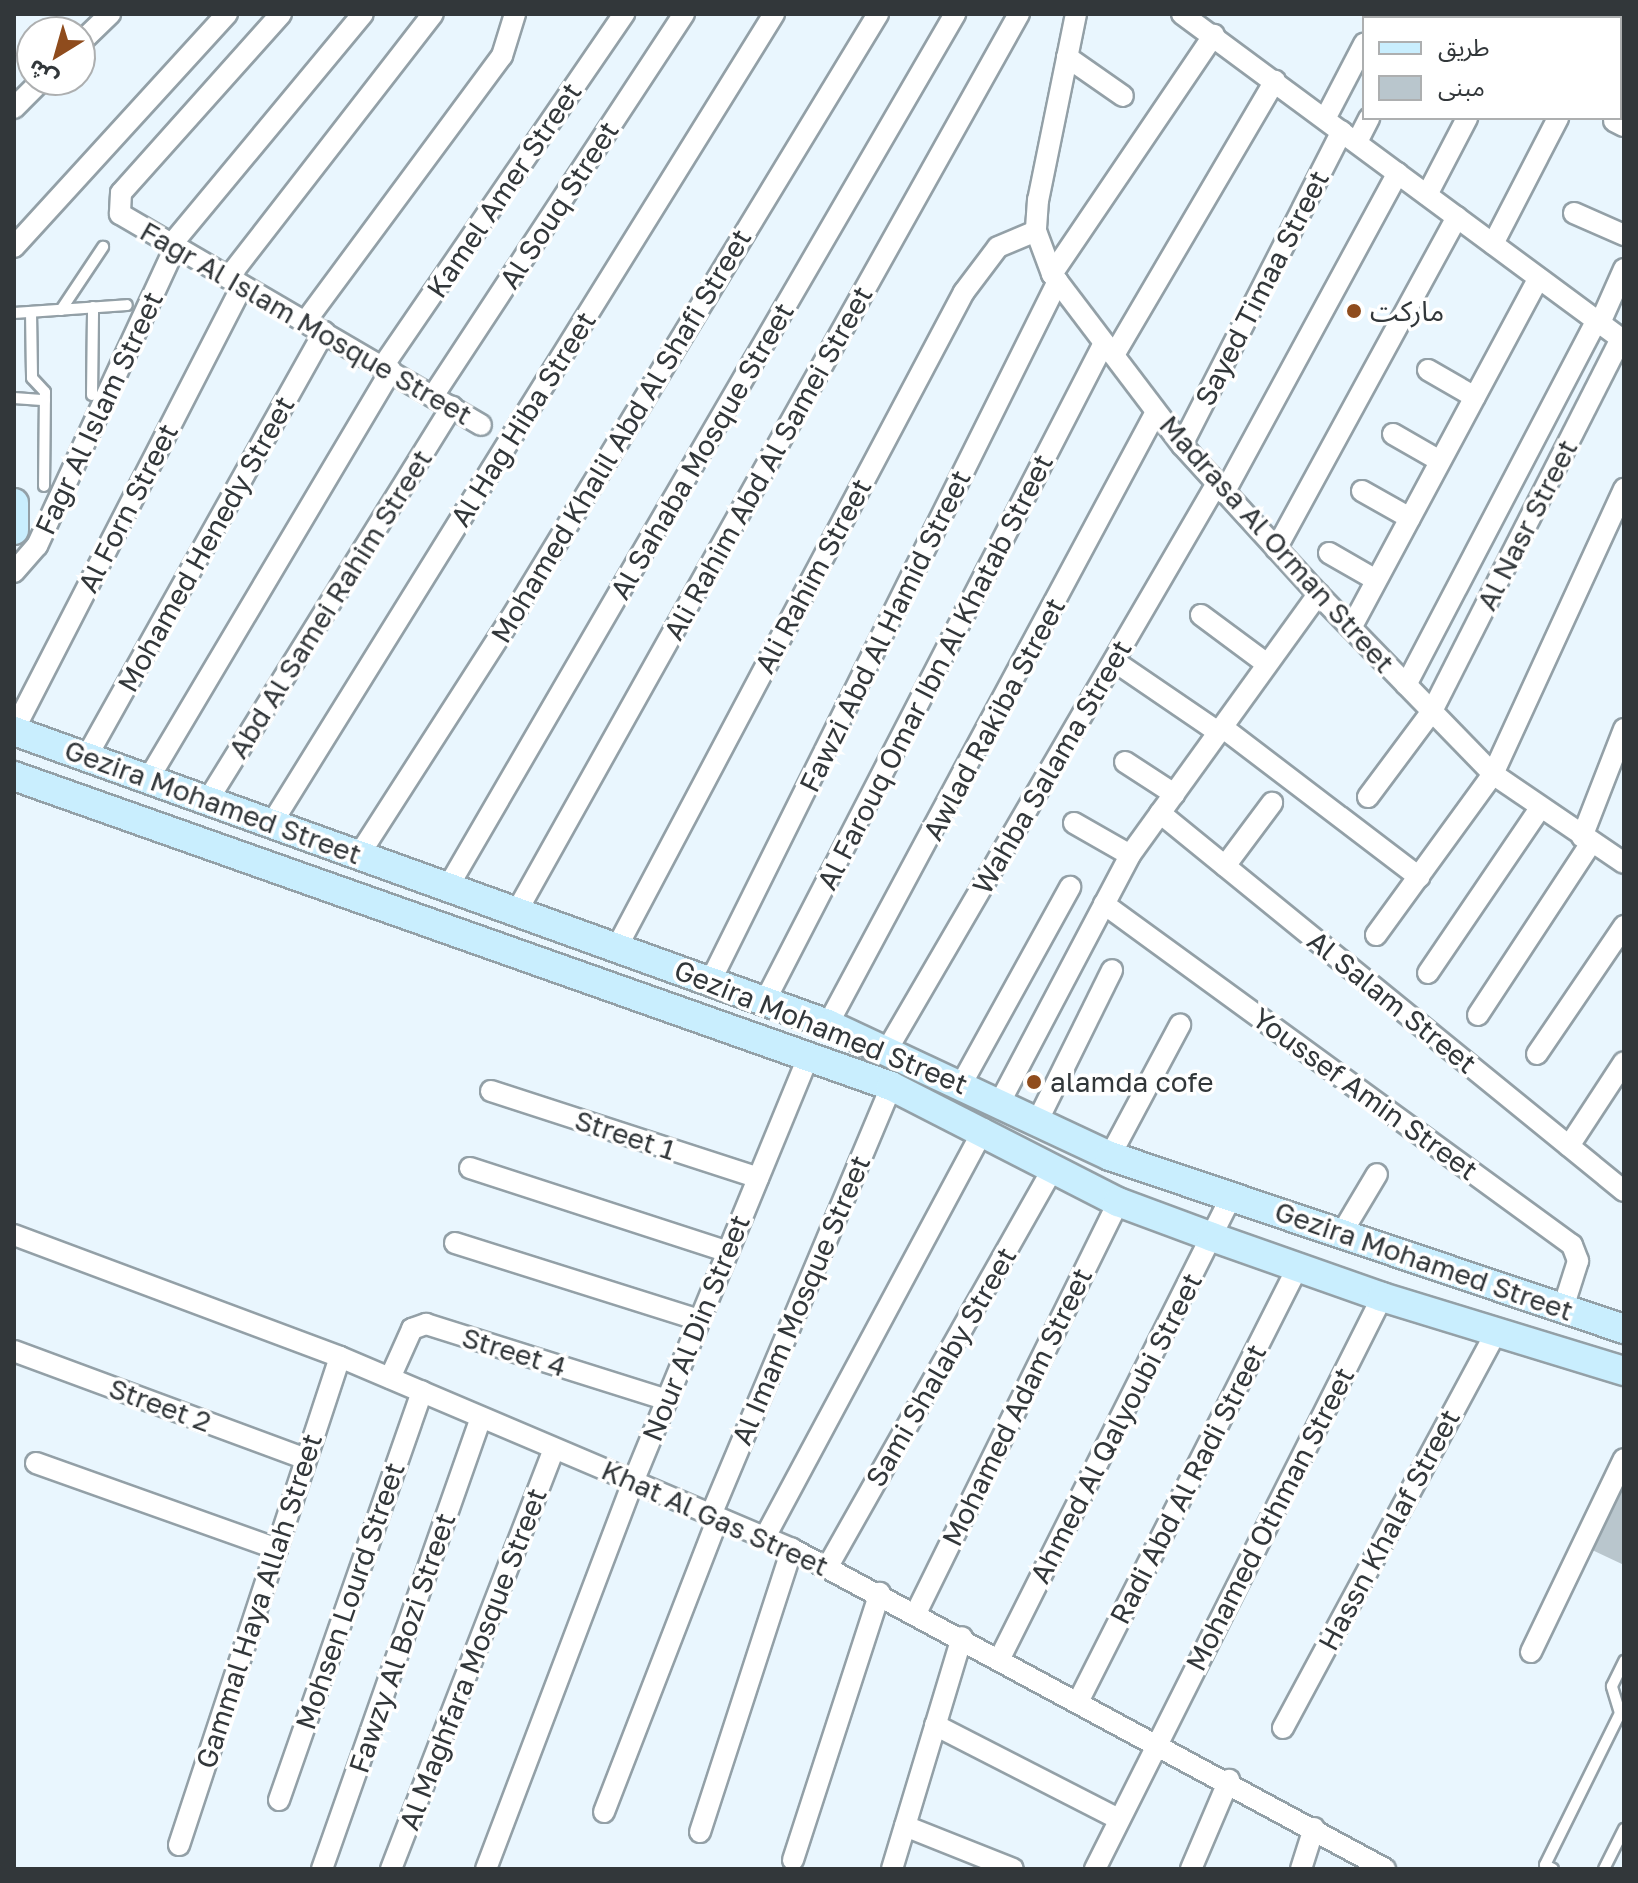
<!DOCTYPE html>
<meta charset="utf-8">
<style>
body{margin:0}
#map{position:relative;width:1638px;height:1883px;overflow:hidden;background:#e9f6fe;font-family:"Golos Text","Noto Sans Arabic",sans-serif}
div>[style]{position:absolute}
.building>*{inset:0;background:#b9c6cd}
.roads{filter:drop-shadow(2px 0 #93a0a7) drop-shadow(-2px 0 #93a0a7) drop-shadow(0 2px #93a0a7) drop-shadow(0 -2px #93a0a7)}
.lane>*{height:10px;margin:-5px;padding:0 5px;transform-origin:5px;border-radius:5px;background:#fff}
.street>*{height:20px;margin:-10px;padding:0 10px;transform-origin:10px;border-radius:10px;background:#fff}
.secondary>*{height:28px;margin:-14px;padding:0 14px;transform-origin:14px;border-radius:14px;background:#c9eefe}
.dots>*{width:22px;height:22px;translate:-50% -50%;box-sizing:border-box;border:4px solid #fff;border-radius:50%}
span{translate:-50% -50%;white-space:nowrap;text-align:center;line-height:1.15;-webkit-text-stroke:7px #fff;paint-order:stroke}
.street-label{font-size:28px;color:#32373a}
.poi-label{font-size:28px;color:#32373a}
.left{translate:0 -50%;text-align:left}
.frame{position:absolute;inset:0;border:16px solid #32373a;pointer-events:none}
.legend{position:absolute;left:1362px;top:16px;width:260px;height:104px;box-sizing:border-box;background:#fff;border:2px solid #adafb0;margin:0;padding:10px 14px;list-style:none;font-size:24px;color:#32373a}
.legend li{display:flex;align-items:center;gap:16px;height:40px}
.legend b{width:40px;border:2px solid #adafb0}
.north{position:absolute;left:16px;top:16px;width:80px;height:80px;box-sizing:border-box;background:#fff;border:2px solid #adafb0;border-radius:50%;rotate:217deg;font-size:22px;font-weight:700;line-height:32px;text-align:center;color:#32373a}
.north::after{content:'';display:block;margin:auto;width:28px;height:36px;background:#8f4c1d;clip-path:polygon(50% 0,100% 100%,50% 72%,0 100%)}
</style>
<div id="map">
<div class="building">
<div style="clip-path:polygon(1624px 1481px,1624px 1565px,1590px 1549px)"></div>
</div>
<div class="roads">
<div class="lane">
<div style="left:61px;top:310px;width:76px;rotate:-56.3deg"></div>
<div style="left:31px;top:312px;width:66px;rotate:89.1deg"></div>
<div style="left:32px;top:378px;width:19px;rotate:47deg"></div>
<div style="left:45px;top:392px;width:94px;rotate:90.6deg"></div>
<div style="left:14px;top:313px;width:113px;rotate:-4deg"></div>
<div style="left:92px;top:395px;width:88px;rotate:-89.3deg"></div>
<div style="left:14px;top:398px;width:31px;rotate:4deg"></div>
<div style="left:1553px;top:1869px;width:9px;rotate:-153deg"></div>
<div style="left:1545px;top:1865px;width:169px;rotate:-63.7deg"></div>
<div style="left:1620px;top:1713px;width:28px;rotate:-107deg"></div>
<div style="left:1612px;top:1686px;width:28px;rotate:-64deg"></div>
<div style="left:1604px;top:1869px;width:45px;rotate:-63.4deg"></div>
</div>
<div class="street">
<div style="left:281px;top:14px;width:240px;rotate:131.8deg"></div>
<div style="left:121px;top:193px;width:21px;rotate:93deg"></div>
<div style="left:120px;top:214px;width:418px;rotate:30.3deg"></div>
<div style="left:1076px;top:14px;width:190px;rotate:101.5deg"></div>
<div style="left:1038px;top:200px;width:31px;rotate:94deg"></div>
<div style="left:1036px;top:231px;width:46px;rotate:69.6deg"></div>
<div style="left:1052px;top:274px;width:215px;rotate:52.8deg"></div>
<div style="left:1182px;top:445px;width:202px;rotate:47.6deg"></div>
<div style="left:1318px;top:594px;width:251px;rotate:45.8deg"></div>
<div style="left:1493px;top:774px;width:158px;rotate:34.2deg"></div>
<div style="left:1182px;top:14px;width:550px;rotate:36.49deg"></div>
<div style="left:1549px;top:14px;width:9px;rotate:27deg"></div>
<div style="left:1377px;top:18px;width:4px;rotate:-63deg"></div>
<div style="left:1421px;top:18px;width:4px;rotate:-63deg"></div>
<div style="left:1517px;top:18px;width:4px;rotate:-63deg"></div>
<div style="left:1609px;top:18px;width:4px;rotate:-76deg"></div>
<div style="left:80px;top:43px;width:42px;rotate:-44deg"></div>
<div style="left:1067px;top:57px;width:68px;rotate:34.9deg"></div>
<div style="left:14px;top:108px;width:40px;rotate:-45deg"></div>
<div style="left:1325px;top:119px;width:85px;rotate:-62.5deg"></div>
<div style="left:1614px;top:121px;width:11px;rotate:27deg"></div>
<div style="left:1357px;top:142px;width:27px;rotate:-63deg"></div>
<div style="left:1427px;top:195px;width:87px;rotate:-62.5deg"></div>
<div style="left:1574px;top:213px;width:55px;rotate:23.7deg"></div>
<div style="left:1493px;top:244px;width:142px;rotate:-62.7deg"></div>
<div style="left:171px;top:245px;width:300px;rotate:-50.3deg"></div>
<div style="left:14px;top:247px;width:316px;rotate:-47.6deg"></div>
<div style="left:1052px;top:274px;width:289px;rotate:-55.9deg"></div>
<div style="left:228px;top:278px;width:334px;rotate:-52.2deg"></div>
<div style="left:305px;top:322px;width:331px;rotate:-53.5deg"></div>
<div style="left:502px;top:56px;width:44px;rotate:-72.8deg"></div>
<div style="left:1600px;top:323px;width:59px;rotate:-66deg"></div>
<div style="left:1114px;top:355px;width:318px;rotate:-59.6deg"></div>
<div style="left:383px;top:366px;width:427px;rotate:-55.6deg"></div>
<div style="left:1428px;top:370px;width:54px;rotate:29.9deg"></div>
<div style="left:433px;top:396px;width:457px;rotate:-56.7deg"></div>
<div style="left:1393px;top:434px;width:54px;rotate:29.9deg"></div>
<div style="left:1182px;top:445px;width:352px;rotate:-63deg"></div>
<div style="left:1362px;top:491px;width:55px;rotate:29.4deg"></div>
<div style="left:1224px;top:493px;width:364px;rotate:-61.5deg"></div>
<div style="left:1276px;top:549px;width:378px;rotate:-61.4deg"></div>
<div style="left:1329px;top:553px;width:54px;rotate:29.9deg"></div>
<div style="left:14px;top:572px;width:35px;rotate:-49deg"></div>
<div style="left:37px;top:546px;width:328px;rotate:-65.2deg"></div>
<div style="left:1201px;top:615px;width:82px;rotate:36.6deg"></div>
<div style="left:1351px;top:628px;width:397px;rotate:-61.8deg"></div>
<div style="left:1114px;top:661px;width:126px;rotate:34.3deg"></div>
<div style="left:1406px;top:685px;width:411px;rotate:-62.4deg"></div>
<div style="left:1222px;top:727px;width:248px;rotate:37.3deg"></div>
<div style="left:14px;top:730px;width:499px;rotate:-62.8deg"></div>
<div style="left:87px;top:756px;width:486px;rotate:-60.8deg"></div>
<div style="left:1125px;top:762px;width:59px;rotate:33.1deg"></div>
<div style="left:149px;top:778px;width:474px;rotate:-59.3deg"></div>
<div style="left:1368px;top:797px;width:107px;rotate:-53.3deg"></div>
<div style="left:1432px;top:711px;width:417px;rotate:-63.1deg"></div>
<div style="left:208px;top:800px;width:463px;rotate:-58.2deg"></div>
<div style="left:1160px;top:813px;width:598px;rotate:39.17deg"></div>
<div style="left:272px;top:823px;width:952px;rotate:-58.18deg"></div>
<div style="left:1074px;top:823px;width:64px;rotate:29.7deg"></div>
<div style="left:1582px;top:837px;width:116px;rotate:-68.7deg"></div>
<div style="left:359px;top:855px;width:279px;rotate:-57.3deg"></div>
<div style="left:510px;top:620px;width:709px;rotate:-58.73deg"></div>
<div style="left:1225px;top:866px;width:79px;rotate:-53.3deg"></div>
<div style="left:448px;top:887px;width:1010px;rotate:-59.85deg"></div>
<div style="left:1104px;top:904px;width:579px;rotate:36.08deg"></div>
<div style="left:1572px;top:1245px;width:17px;rotate:69deg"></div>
<div style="left:1578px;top:1261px;width:49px;rotate:107.7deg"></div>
<div style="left:517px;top:911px;width:1028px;rotate:-60.77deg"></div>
<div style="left:1376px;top:935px;width:199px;rotate:-54deg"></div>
<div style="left:1493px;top:774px;width:314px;rotate:-65.3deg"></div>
<div style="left:617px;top:947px;width:741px;rotate:-62.09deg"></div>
<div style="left:964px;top:292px;width:56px;rotate:-52.9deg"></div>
<div style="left:998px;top:247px;width:41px;rotate:-22.8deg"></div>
<div style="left:1428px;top:973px;width:199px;rotate:-55.8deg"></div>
<div style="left:711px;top:980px;width:780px;rotate:-63.6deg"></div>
<div style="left:765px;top:1001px;width:740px;rotate:-62.74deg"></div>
<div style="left:1478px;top:1015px;width:206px;rotate:-56.7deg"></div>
<div style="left:828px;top:1024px;width:694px;rotate:-61.81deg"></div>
<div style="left:887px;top:1050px;width:654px;rotate:-59.79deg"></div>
<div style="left:1537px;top:1054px;width:155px;rotate:-55.8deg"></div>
<div style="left:962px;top:1083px;width:224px;rotate:-61.1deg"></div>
<div style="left:491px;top:1091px;width:281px;rotate:18deg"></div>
<div style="left:1000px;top:1102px;width:279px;rotate:-62.2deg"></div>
<div style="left:1130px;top:855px;width:322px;rotate:-54.2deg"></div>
<div style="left:1038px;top:1120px;width:167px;rotate:-63.7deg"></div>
<div style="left:1569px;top:1146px;width:100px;rotate:-56.8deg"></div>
<div style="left:1110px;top:1156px;width:149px;rotate:-61.9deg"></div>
<div style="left:470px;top:1168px;width:271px;rotate:18deg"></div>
<div style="left:1343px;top:1231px;width:66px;rotate:-59.2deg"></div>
<div style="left:14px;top:1235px;width:348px;rotate:20.5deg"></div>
<div style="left:340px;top:1357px;width:491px;rotate:23deg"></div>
<div style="left:792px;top:1549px;width:674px;rotate:28.35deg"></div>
<div style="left:455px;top:1243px;width:256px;rotate:17.5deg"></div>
<div style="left:14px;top:1351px;width:311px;rotate:20.3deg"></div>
<div style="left:390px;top:1378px;width:54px;rotate:-65.8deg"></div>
<div style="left:412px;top:1329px;width:15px;rotate:-20deg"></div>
<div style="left:426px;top:1324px;width:253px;rotate:17.5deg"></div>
<div style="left:36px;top:1463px;width:256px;rotate:19.6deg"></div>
<div style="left:711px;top:1515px;width:465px;rotate:-67.2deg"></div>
<div style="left:765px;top:1537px;width:463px;rotate:-61.8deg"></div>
<div style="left:828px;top:1566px;width:459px;rotate:-60.5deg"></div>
<div style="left:916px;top:1613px;width:458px;rotate:-63.8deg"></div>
<div style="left:1531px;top:1652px;width:214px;rotate:-64.3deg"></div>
<div style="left:1000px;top:1658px;width:516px;rotate:-63.39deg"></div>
<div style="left:1079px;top:1700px;width:484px;rotate:-63.2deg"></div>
<div style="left:935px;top:1725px;width:207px;rotate:27.1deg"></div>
<div style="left:1283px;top:1728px;width:450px;rotate:-61.7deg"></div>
<div style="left:279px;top:1800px;width:433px;rotate:-70.7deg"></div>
<div style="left:604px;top:1812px;width:315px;rotate:-68.8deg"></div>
<div style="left:905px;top:1826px;width:116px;rotate:21.7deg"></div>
<div style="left:700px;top:1832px;width:298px;rotate:-72deg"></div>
<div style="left:179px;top:1845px;width:514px;rotate:-71.74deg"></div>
<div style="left:793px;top:1860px;width:281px;rotate:-72deg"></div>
<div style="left:322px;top:1869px;width:478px;rotate:-70.6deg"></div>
<div style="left:391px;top:1869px;width:451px;rotate:-68.8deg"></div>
<div style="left:486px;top:1869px;width:414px;rotate:-69.2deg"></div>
<div style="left:633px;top:1482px;width:460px;rotate:-67.6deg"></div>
<div style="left:892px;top:1869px;width:242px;rotate:-73.2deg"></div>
<div style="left:1095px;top:1869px;width:640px;rotate:-63.35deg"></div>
<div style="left:1191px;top:1869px;width:97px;rotate:-66.9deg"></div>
<div style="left:1301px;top:1869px;width:43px;rotate:-72.4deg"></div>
</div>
<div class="secondary">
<div style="left:14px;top:503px;width:27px;rotate:90deg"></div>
<div style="left:14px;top:731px;width:865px;rotate:19.8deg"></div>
<div style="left:828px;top:1024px;width:311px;rotate:25.1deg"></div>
<div style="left:1110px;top:1156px;width:542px;rotate:18.6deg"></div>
<div style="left:14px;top:776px;width:930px;rotate:19.47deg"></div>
<div style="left:891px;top:1086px;width:255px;rotate:27.1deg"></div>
<div style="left:1118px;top:1202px;width:100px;rotate:20.4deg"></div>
<div style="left:1212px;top:1237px;width:180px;rotate:19.4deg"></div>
<div style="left:1382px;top:1297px;width:253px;rotate:17deg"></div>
</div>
</div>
<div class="dots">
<div style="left:1354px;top:311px;background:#8f4c1d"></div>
<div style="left:1034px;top:1082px;background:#8f4c1d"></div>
</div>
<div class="street-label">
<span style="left:504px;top:190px;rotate:-56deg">Kamel Amer Street</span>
<span style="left:559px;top:205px;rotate:-57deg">Al Souq Street</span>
<span style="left:1262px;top:288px;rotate:-63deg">Sayed Timaa Street</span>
<span style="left:306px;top:323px;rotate:30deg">Fagr Al Islam Mosque Street</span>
<span style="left:99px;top:413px;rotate:-65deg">Fagr Al Islam Street</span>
<span style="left:523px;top:419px;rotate:-58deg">Al Hag Hiba Street</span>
<span style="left:621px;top:436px;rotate:-59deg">Mohamed Khalil Abd Al Shafi Street</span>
<span style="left:702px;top:451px;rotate:-60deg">Al Sahaba Mosque Street</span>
<span style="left:768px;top:463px;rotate:-61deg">Ali Rahim Abd Al Samei Street</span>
<span style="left:128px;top:508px;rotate:-63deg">Al Forn Street</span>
<span style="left:1527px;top:525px;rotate:-63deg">Al Nasr Street</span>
<span style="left:206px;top:544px;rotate:-61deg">Mohamed Henedy Street</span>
<span style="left:1277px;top:544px;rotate:48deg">Madrasa Al Orman Street</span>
<span style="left:813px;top:576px;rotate:-62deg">Ali Rahim Street</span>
<span style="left:330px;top:604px;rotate:-58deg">Abd Al Samei Rahim Street</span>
<span style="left:885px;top:631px;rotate:-64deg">Fawzi Abd Al Hamid Street</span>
<span style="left:935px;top:672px;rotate:-63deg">Al Farouq Omar Ibn Al Khatab Street</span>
<span style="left:994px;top:719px;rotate:-62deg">Awlad Rakiba Street</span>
<span style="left:1052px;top:767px;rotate:-60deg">Wahba Salama Street</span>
<span style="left:213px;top:802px;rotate:20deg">Gezira Mohamed Street</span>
<span style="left:1392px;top:1002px;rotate:39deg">Al Salam Street</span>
<span style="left:821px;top:1027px;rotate:22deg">Gezira Mohamed Street</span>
<span style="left:1365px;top:1094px;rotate:36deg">Youssef Amin Street</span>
<span style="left:625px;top:1135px;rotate:18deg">Street 1</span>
<span style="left:1424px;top:1261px;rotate:19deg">Gezira Mohamed Street</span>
<span style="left:801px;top:1300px;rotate:-67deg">Al Imam Mosque Street</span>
<span style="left:696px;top:1328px;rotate:-68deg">Nour Al Din Street</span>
<span style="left:514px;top:1352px;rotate:17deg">Street 4</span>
<span style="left:941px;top:1367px;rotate:-60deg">Sami Shalaby Street</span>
<span style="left:160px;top:1405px;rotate:20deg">Street 2</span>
<span style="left:1017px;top:1407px;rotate:-64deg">Mohamed Adam Street</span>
<span style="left:1116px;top:1428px;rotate:-63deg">Ahmed Al Qalyoubi Street</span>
<span style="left:1188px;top:1484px;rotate:-63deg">Radi Abd Al Radi Street</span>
<span style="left:715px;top:1518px;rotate:24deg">Khat Al Gas Street</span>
<span style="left:1270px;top:1519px;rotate:-63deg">Mohamed Othman Street</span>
<span style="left:1389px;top:1530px;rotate:-62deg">Hassn Khalaf Street</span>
<span style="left:350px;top:1596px;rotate:-71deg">Mohsen Lourd Street</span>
<span style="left:259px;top:1601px;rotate:-72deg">Gammal Haya Allah Street</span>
<span style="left:402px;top:1643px;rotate:-71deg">Fawzy Al Bozi Street</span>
<span style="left:473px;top:1659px;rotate:-69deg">Al Maghfara Mosque Street</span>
</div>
<div class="poi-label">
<span class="left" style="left:1370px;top:311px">ماركت</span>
<span class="left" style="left:1050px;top:1082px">alamda cofe</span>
</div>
<div class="frame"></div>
<ul class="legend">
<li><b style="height:10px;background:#c9eefe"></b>طريق</li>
<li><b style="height:22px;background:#b9c6cd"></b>مبنى</li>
</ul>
<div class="north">ش</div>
</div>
